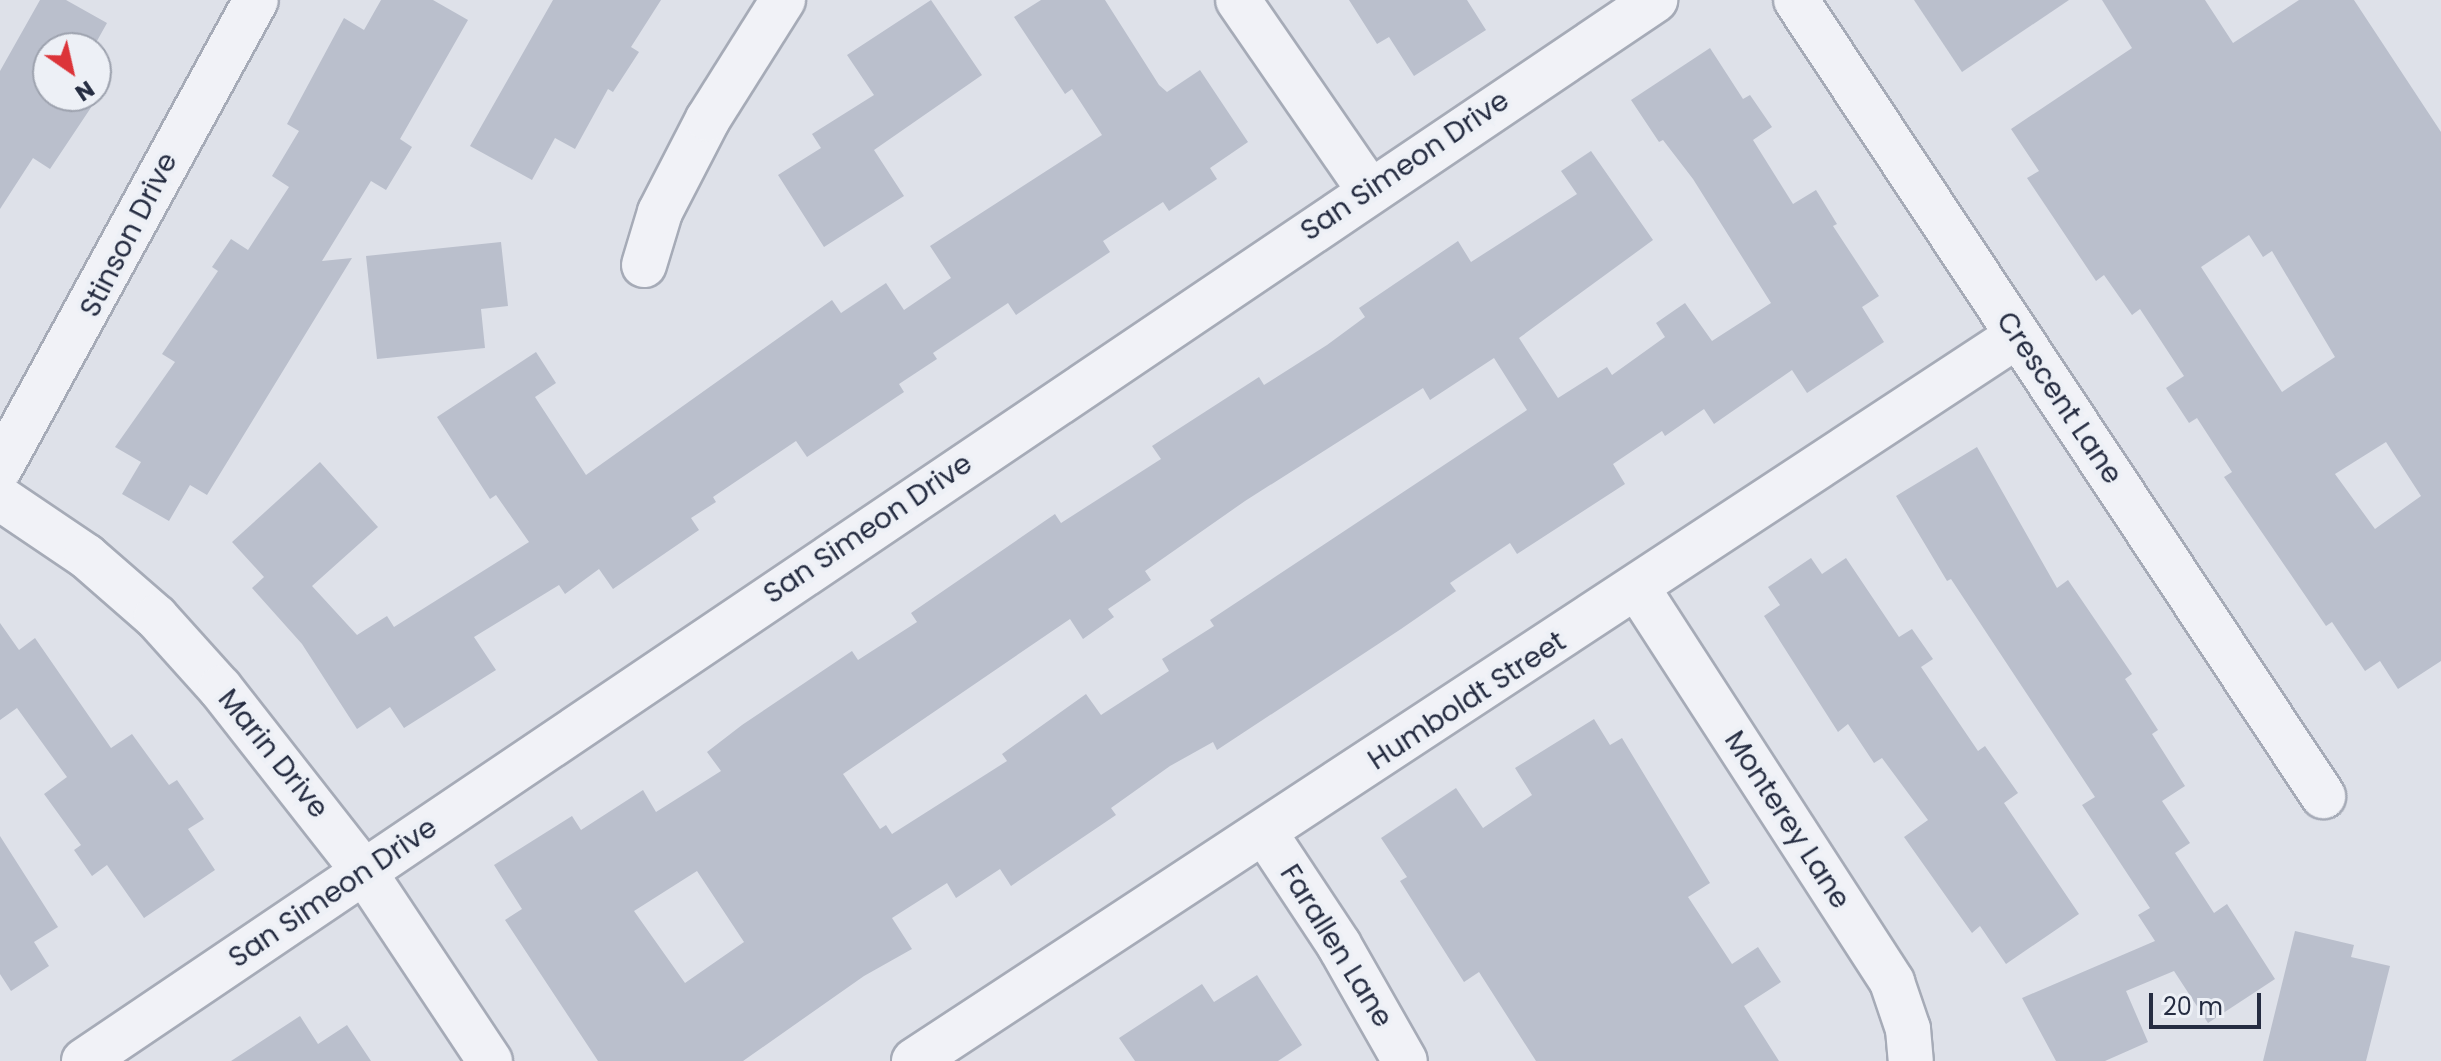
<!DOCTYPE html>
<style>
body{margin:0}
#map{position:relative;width:2441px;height:1061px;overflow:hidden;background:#dee1e9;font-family:Poppins,sans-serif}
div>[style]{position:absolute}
.building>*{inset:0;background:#babfcc}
.roads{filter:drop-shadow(2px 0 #a6abb7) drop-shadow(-2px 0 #a6abb7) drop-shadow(0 2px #a6abb7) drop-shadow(0 -2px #a6abb7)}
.minor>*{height:44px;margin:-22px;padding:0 22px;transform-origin:22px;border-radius:22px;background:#f1f2f7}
span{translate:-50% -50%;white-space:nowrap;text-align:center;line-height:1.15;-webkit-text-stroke:8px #edf0f6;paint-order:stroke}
.street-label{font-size:28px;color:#252c41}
.north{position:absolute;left:32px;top:32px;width:80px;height:80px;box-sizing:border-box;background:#edf0f6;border:2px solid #9da2ae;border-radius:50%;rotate:146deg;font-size:22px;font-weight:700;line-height:32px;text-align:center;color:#252c41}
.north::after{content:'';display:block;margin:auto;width:28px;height:36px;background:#dc3439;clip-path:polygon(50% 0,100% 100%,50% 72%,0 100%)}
.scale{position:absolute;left:2149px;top:993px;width:112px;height:36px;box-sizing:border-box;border:4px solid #252c41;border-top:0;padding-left:10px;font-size:24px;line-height:28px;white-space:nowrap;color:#252c41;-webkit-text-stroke:6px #edf0f6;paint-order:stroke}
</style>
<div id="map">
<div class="building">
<div style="clip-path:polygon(40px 0,66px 0,107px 23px,93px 48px,48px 48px,48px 96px,96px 96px,96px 67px,109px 74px,90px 109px,50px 169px,33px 158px,0 209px,0 71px)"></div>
<div style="clip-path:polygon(381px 0,433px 0,468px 20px,400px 139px,412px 147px,386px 190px,371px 181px,322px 261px,352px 258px,207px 495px,190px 485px,169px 521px,122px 494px,141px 462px,115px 447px,175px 362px,162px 354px,218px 271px,212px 267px,231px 239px,248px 250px,289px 187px,272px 176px,299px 131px,287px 124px,344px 18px,364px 30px)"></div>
<div style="clip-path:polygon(553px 0,661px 0,631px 47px,639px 52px,613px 92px,608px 89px,575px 149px,555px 138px,532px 180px,470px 146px)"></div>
<div style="clip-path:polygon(931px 0,982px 75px,874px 150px,904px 196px,824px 247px,778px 175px,821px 148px,812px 134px,874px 95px,847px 55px)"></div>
<div style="clip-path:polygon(1041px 0,1105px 0,1159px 85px,1167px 92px,1200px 70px,1248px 142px,1210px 168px,1217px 179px,1169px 211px,1163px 202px,1103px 241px,1110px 252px,1044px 296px,1016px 315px,1008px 303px,933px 353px,937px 359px,899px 384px,904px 392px,807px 457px,796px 441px,713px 497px,716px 502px,691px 518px,699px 530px,613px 589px,599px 569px,565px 594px,559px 585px,474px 637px,496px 670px,404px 728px,390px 707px,357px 729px,302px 644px,252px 588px,264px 577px,232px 542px,320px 462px,378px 527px,312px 586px,357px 635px,387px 616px,394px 627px,529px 542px,496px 495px,490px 499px,437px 417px,536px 352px,556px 383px,535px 397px,586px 475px,832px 300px,841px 313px,886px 283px,904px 310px,951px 278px,930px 246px,1102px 135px,1072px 89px,1065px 94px,1014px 17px)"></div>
<div style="clip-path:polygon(1349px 0,1467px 0,1486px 30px,1414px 76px,1389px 37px,1377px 44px)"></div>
<div style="clip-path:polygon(1914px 0,2069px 0,1962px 72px)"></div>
<div style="clip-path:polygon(evenodd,2102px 0,2205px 0,2233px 43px,2299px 0,2354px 0,2441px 132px,2441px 661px,2398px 689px,2380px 661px,2365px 671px,2332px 622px,2326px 626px,2224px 477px,2232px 472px,2197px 418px,2189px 423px,2166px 388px,2184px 376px,2140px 309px,2132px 315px,2104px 275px,2096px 281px,2027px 178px,2039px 171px,2011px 129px,2132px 48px,2102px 0,2249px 235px,2263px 257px,2272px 251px,2335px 357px,2282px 392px,2201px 267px,2249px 235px,2102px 0,2386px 442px,2421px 496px,2375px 529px,2335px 474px,2386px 442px)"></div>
<div style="clip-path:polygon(evenodd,1710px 48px,1743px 99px,1750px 95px,1772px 127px,1753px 140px,1793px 204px,1816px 190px,1837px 224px,1833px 226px,1879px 296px,1862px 307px,1884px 342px,1807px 393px,1792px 370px,1714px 424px,1704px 409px,1665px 436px,1662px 431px,1613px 464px,1625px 484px,1517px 554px,1510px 543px,1450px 583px,1456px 591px,1401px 629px,1217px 750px,1213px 742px,1170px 766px,1111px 808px,1116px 815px,1011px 886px,1000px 869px,956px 898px,947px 883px,892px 918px,912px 949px,864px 976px,743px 1061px,598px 1061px,505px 920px,522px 909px,494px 865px,572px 816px,581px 830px,643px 790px,656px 812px,721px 771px,707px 752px,742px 725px,852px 651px,858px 660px,917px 622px,911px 613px,1055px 514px,1061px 523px,1161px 459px,1152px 446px,1259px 377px,1264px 385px,1327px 345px,1365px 317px,1359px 308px,1458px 241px,1471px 262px,1577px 194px,1561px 171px,1591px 151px,1653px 240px,1519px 338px,1558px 398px,1607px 367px,1612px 375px,1665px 337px,1656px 323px,1685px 303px,1712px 341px,1771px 303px,1693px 179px,1663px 140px,1659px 142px,1631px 100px,1710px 48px,1494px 358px,1527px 410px,1210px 620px,1214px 626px,1162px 659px,1169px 671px,1101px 715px,1086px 694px,1002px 754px,1007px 761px,892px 834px,886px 825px,880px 829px,843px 774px,1070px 619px,1083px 639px,1114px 617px,1108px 609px,1151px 580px,1145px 571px,1245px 501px,1423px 388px,1430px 400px,1494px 358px,1710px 48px,697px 871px,744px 942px,685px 983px,634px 911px,697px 871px)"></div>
<div style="clip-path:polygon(501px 242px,508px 306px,481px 309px,485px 348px,377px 359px,366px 256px)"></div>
<div style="clip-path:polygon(1977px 447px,2057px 588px,2068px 580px,2132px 674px,2125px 679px,2158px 730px,2152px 734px,2185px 786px,2162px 801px,2190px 843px,2175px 853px,2214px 913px,2227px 904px,2275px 979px,2208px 1023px,2174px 971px,2126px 991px,2148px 1042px,2105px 1061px,2056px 1061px,2022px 998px,2155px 941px,2138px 915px,2150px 908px,2082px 805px,2095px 797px,1951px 579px,1947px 581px,1896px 496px)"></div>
<div style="clip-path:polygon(1811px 558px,1822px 574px,1846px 558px,1899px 637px,1912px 629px,1933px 659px,1921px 667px,1978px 751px,1985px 746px,2018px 793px,2004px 803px,2079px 914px,2006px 964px,1980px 926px,1972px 933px,1904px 837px,1928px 820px,1882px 758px,1874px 763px,1848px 724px,1838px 732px,1764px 616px,1780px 605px,1768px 587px)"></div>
<div style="clip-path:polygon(0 623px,19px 650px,35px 638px,111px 748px,132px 734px,169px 785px,177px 780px,204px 819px,188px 829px,215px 870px,144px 918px,107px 865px,92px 876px,74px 850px,81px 845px,44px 794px,67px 777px,17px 708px,0 720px)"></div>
<div style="clip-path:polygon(1594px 719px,1610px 745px,1622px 738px,1710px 883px,1688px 897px,1732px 964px,1758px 947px,1781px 982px,1744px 1006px,1779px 1061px,1536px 1061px,1479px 972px,1464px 982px,1400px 881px,1407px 877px,1381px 838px,1456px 788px,1483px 828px,1532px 795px,1515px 768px)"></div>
<div style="clip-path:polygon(0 836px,58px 927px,34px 942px,49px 966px,11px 991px,0 974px)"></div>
<div style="clip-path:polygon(2295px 931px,2354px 945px,2351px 957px,2390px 966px,2366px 1061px,2263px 1061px)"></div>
<div style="clip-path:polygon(1257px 975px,1302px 1045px,1278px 1061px,1135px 1061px,1119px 1038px,1202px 984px,1214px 1002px)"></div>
<div style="clip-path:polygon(300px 1016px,318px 1044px,347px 1025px,371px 1061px,231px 1061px)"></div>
</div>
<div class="roads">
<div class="minor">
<div style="left:1238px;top:0;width:231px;rotate:55.4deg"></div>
<div style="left:1796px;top:0;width:955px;rotate:56.49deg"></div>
<div style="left:644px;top:265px;width:55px;rotate:-73.2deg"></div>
<div style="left:660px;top:212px;width:105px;rotate:-62.7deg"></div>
<div style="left:708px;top:119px;width:141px;rotate:-57.8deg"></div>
<div style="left:0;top:468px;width:533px;rotate:-61.32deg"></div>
<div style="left:0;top:498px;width:104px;rotate:34deg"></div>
<div style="left:86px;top:556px;width:93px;rotate:41.1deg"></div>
<div style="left:156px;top:617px;width:96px;rotate:48deg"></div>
<div style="left:220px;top:688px;width:235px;rotate:51.9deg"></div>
<div style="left:365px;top:873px;width:226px;rotate:56.4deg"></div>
<div style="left:1638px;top:589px;width:468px;rotate:57.1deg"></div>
<div style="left:1892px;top:982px;width:50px;rotate:71.2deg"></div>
<div style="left:1908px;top:1029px;width:32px;rotate:85deg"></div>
<div style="left:1265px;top:833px;width:134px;rotate:56.5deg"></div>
<div style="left:1339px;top:945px;width:133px;rotate:60.4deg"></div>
<div style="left:84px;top:1061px;width:1896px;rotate:-34.03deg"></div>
<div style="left:914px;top:1061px;width:1320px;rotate:-33.32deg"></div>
</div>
</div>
<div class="street-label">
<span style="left:1405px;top:166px;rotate:-34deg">San Simeon Drive</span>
<span style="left:129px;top:235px;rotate:-63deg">Stinson Drive</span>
<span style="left:2059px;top:398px;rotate:56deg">Crescent Lane</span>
<span style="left:868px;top:529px;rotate:-34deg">San Simeon Drive</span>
<span style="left:1467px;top:701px;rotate:-33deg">Humboldt Street</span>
<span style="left:273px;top:754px;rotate:51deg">Marin Drive</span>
<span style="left:1787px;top:820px;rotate:57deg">Monterey Lane</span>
<span style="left:333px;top:893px;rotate:-34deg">San Simeon Drive</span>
<span style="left:1336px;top:946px;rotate:58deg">Farallen Lane</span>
</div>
<div class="north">N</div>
<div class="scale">20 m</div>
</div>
